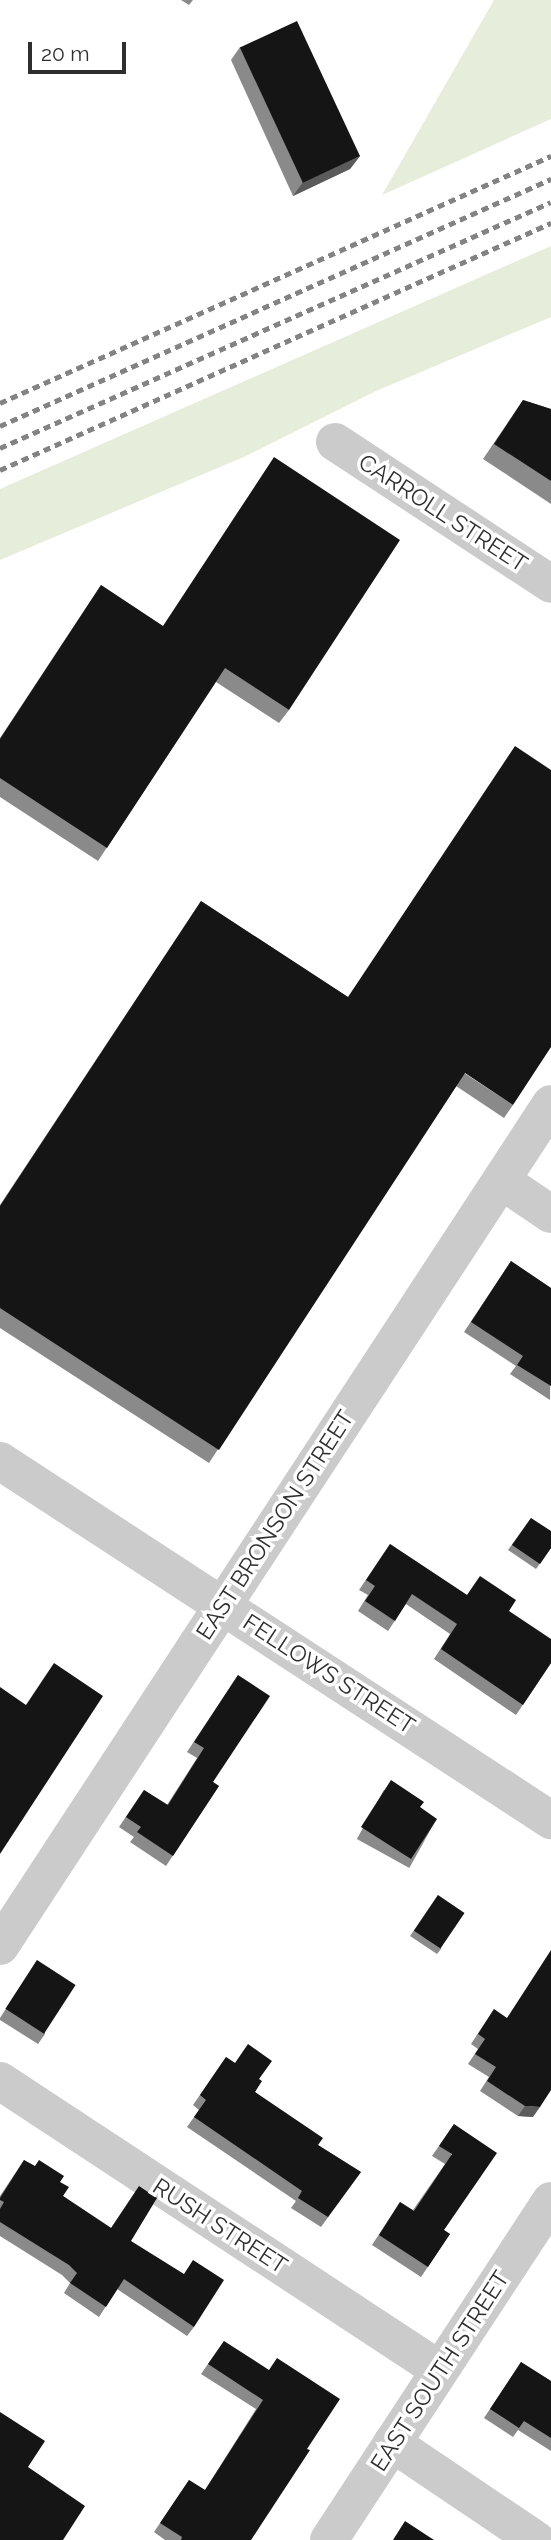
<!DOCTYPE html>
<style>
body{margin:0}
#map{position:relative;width:551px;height:2540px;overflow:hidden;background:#fff;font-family:Raleway,sans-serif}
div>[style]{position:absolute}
.green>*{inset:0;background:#e6edda}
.minor>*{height:38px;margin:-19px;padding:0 19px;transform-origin:19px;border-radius:19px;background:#cbcbcb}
.rail>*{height:5px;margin-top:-2.5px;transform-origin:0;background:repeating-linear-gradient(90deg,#838383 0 7px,transparent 0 12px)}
.wall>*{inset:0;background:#8a8a8a;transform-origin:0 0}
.shaded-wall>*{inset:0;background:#5b5b5b}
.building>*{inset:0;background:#151515;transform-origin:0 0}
span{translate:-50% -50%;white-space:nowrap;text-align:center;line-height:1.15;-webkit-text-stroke:7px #fff;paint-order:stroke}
.street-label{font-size:23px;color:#2e2e2e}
.scale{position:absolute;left:28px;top:42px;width:98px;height:32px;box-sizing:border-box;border:4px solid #2e2e2e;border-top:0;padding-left:9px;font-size:21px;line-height:24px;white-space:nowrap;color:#2e2e2e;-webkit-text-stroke:5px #fff;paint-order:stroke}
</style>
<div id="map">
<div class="green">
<div style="clip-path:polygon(494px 0,551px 0,551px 119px,382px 195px)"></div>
<div style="clip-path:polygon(551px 246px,551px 317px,376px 391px,246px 456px,0 560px,0 489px)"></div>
</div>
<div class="minor">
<div style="left:335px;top:442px;width:258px;rotate:33.3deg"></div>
<div style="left:502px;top:1181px;width:59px;rotate:34deg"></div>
<div style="left:0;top:1461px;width:658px;rotate:33.09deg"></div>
<div style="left:0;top:1946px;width:1006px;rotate:-56.8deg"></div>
<div style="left:0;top:2081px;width:526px;rotate:33.3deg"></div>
<div style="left:392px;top:2443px;width:174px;rotate:34deg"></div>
<div style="left:329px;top:2540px;width:405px;rotate:-56.8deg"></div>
</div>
<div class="rail">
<div style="left:0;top:403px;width:604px;rotate:-24.15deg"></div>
<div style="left:0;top:426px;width:604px;rotate:-24.15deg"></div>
<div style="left:0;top:448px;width:603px;rotate:-24.06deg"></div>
<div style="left:0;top:470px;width:604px;rotate:-24.15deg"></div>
</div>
<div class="wall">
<div style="clip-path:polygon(181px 0,193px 0,189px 5px)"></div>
<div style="clip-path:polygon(240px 47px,360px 156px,350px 169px,293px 196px,231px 60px)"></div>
<div style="clip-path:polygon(523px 400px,551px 409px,551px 504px,483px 459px)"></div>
<div style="clip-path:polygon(101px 585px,289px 710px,279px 723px,216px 682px,98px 861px,0 797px,0 738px)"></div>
<div style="clip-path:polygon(201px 901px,513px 1105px,504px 1118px,456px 1086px,209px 1463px,0 1328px,0 1205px)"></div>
<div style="clip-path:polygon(511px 1261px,551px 1288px,550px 1400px,510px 1374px,516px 1366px,464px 1332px)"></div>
<div style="clip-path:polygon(531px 1518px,551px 1548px,536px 1569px,508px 1550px)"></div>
<div style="clip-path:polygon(390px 1544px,467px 1595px,509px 1611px,551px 1663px,516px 1715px,434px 1659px,450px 1634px,406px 1604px,388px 1631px,358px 1611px,368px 1595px,359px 1590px)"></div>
<div style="clip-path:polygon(238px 1675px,213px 1782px,219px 1786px,166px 1866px,130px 1842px,134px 1837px,119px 1827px,144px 1790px,167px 1805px,197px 1758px,187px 1752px)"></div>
<div style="left:384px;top:1790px;width:60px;height:56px;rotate:29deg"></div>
<div style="clip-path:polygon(438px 1895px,441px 1949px,437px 1954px,410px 1936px)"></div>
<div style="clip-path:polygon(37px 1960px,45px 2034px,38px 2044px,0 2020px,0 2018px)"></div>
<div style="clip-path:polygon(494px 2009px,533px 2117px,518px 2116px,480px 2091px,489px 2077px,468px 2064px,478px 2049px,471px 2044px)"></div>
<div style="clip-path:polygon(226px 2057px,259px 2079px,255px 2092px,318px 2145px,361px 2172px,321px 2227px,291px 2208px,296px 2201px,187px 2127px,199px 2110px,193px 2105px)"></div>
<div style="clip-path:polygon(454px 2124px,444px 2230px,450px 2234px,421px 2277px,372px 2245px,400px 2202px,413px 2210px,445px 2164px,432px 2156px)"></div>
<div style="clip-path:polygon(24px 2160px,60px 2182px,63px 2196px,131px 2241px,194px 2327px,187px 2336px,117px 2289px,99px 2317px,64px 2293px,70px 2283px,62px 2275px,0 2236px,0 2196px)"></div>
<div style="clip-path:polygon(224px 2341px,307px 2449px,251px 2540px,165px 2540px,154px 2532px,189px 2480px,205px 2490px,256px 2409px,201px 2374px)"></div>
<div style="clip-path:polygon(521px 2362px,551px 2381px,551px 2451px,518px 2430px,513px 2437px,484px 2418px)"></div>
</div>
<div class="shaded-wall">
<div style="clip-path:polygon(360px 156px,350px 169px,293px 196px,303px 182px)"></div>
<div style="clip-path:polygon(525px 2106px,540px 2107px,533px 2117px,518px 2116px)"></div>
</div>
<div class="building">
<div style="left:297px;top:21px;width:149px;height:63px;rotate:65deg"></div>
<div style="clip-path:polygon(523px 400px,551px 409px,551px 481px,494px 444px)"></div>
<div style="clip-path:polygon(274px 457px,400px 540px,289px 710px,225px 668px,107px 848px,0 778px,0 739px,101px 585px,163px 626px)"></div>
<div style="clip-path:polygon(515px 746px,551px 770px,551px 1047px,513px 1105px,465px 1073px,219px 1450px,0 1308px,0 1206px,201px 901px,348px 997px)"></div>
<div style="clip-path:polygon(511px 1261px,551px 1288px,551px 1386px,517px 1365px,523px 1356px,471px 1322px)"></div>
<div style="clip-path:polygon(531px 1518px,551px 1531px,551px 1548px,540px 1564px,512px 1545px)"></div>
<div style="clip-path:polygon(390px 1544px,467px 1595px,480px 1576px,516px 1600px,509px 1611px,551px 1639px,551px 1663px,523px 1705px,441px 1649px,457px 1624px,412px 1594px,395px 1621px,365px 1601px,375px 1586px,366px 1580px)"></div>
<div style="clip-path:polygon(54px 1663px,103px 1696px,0 1854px,0 1687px,26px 1705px)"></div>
<div style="clip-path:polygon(238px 1675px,270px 1696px,213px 1782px,219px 1786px,173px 1856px,137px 1832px,141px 1827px,126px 1817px,144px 1790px,168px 1805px,204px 1748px,194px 1742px)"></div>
<div style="clip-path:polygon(391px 1780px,424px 1802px,420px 1807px,437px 1819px,411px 1859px,361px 1827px)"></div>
<div style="left:438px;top:1895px;width:32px;height:43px;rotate:34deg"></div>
<div style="clip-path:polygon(551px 1950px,551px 2090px,540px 2107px,525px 2106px,487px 2081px,496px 2067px,475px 2054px,485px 2039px,478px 2034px,494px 2009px,507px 2018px)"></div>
<div style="left:37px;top:1960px;width:46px;height:58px;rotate:33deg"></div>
<div style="clip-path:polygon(248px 2044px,272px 2061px,259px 2079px,262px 2081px,255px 2092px,323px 2138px,318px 2145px,361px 2172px,328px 2217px,298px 2198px,302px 2191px,194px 2117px,206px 2100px,200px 2095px,226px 2057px,235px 2063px)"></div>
<div style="clip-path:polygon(454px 2124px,497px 2153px,444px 2230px,450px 2234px,428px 2267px,379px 2235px,400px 2202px,414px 2211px,452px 2154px,439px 2146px)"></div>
<div style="clip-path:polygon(24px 2160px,35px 2166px,39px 2160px,64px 2176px,60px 2182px,69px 2187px,63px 2196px,111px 2228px,139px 2186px,157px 2198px,131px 2241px,184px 2274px,193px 2260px,224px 2280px,194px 2327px,124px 2279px,106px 2307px,70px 2283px,77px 2273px,69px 2265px,0 2222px,0 2209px,4px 2202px,0 2200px,0 2198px)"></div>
<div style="clip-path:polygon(224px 2341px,269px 2370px,277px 2358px,340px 2399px,307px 2449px,310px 2450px,251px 2540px,181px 2540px,182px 2537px,160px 2523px,189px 2480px,205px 2490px,263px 2400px,208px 2364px)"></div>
<div style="clip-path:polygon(521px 2362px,551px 2381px,551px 2438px,524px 2421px,519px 2428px,490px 2409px)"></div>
<div style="clip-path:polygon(0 2412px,45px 2441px,28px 2467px,85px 2506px,63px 2540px,0 2540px)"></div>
<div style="clip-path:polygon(405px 2521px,434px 2540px,393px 2540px)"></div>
</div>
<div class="street-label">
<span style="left:443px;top:513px;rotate:33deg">CARROLL STREET</span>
<span style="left:275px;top:1525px;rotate:-57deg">EAST BRONSON STREET</span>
<span style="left:329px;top:1674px;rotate:33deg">FELLOWS STREET</span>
<span style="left:220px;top:2226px;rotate:33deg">RUSH STREET</span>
<span style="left:440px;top:2371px;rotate:-57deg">EAST SOUTH STREET</span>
</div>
<div class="scale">20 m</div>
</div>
